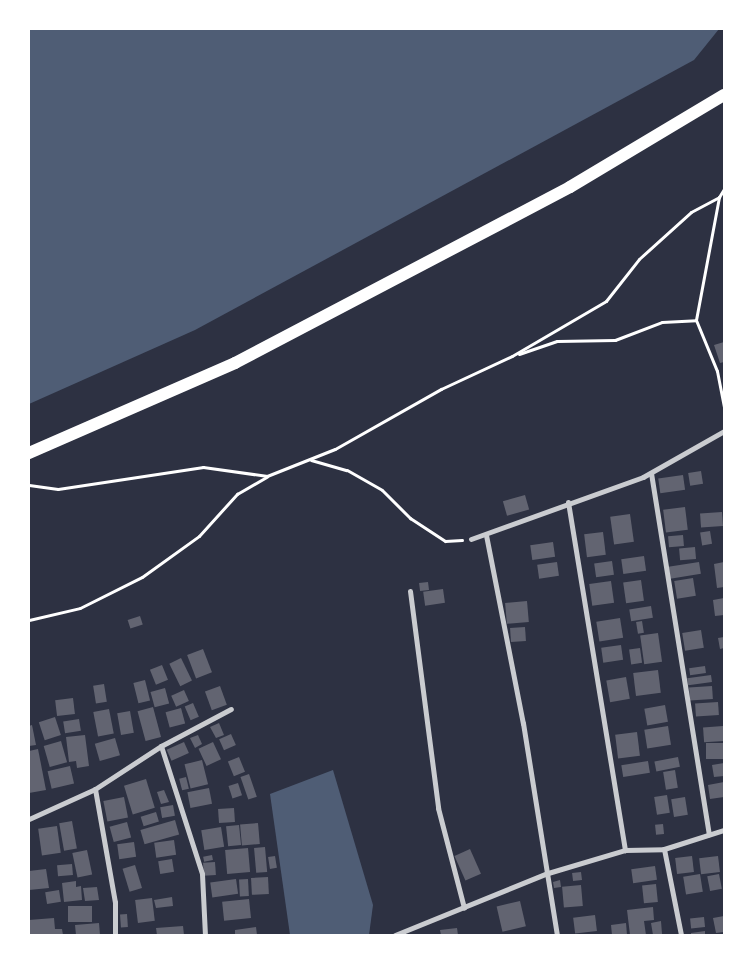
<!DOCTYPE html>
<style>
body{margin:0}
#map{position:relative;width:753px;height:964px;overflow:hidden;background:#2d3142;font-family:Inter,sans-serif}
div>[style]{position:absolute}
.water>*{inset:0;background:#4f5d75}
.building>*{inset:0;background:#626471;transform-origin:0 0}
.path>*{height:3px;margin:-1.5px;padding:0 1.5px;transform-origin:1.5px;border-radius:1.5px;background:#fff}
.minor>*{height:5px;margin:-2.5px;padding:0 2.5px;transform-origin:2.5px;border-radius:2.5px;background:#caccd0}
.primary>*{height:12px;margin:-6px;padding:0 6px;transform-origin:6px;border-radius:6px;background:#fff}
span{translate:-50% -50%;white-space:nowrap;text-align:center;line-height:1.15;-webkit-text-stroke:4px #fff;paint-order:stroke}
.frame{position:absolute;inset:0;border:30px solid #fff;pointer-events:none}
</style>
<div id="map">
<div class="water">
<div style="clip-path:polygon(29px 29px,719px 29px,694px 60px,195px 330px,29px 404px)"></div>
<div style="clip-path:polygon(333px 770px,373px 905px,369px 935px,290px 935px,270px 794px)"></div>
</div>
<div class="building">
<div style="clip-path:polygon(724px 342px,724px 362px,720px 363px,714px 345px)"></div>
<div style="left:701px;top:471px;width:13px;height:13px;rotate:81deg"></div>
<div style="left:683px;top:475px;width:15px;height:25px;rotate:82deg"></div>
<div style="left:525px;top:495px;width:15px;height:23px;rotate:74deg"></div>
<div style="left:685px;top:507px;width:23px;height:22px;rotate:83deg"></div>
<div style="left:722px;top:512px;width:14px;height:22px;rotate:86deg"></div>
<div style="left:630px;top:514px;width:28px;height:20px;rotate:82deg"></div>
<div style="left:710px;top:531px;width:13px;height:10px;rotate:81deg"></div>
<div style="left:603px;top:532px;width:23px;height:19px;rotate:83deg"></div>
<div style="left:683px;top:535px;width:11px;height:15px;rotate:85deg"></div>
<div style="left:553px;top:542px;width:15px;height:23px;rotate:82deg"></div>
<div style="left:695px;top:547px;width:12px;height:16px;rotate:85deg"></div>
<div style="left:644px;top:556px;width:15px;height:23px;rotate:82deg"></div>
<div style="left:612px;top:561px;width:14px;height:18px;rotate:82deg"></div>
<div style="left:557px;top:562px;width:14px;height:20px;rotate:82deg"></div>
<div style="left:699px;top:562px;width:12px;height:31px;rotate:81deg"></div>
<div style="clip-path:polygon(724px 562px,724px 587px,717px 588px,714px 564px)"></div>
<div style="left:693px;top:578px;width:18px;height:19px;rotate:81deg"></div>
<div style="left:641px;top:580px;width:21px;height:18px;rotate:82deg"></div>
<div style="left:611px;top:581px;width:22px;height:22px;rotate:82deg"></div>
<div style="left:428px;top:582px;width:8px;height:9px;rotate:83deg"></div>
<div style="left:443px;top:589px;width:14px;height:20px;rotate:82deg"></div>
<div style="clip-path:polygon(724px 598px,724px 615px,715px 616px,713px 600px)"></div>
<div style="left:527px;top:601px;width:21px;height:22px;rotate:85deg"></div>
<div style="left:651px;top:606px;width:12px;height:22px;rotate:81deg"></div>
<div style="left:140px;top:616px;width:9px;height:13px;rotate:72deg"></div>
<div style="left:620px;top:618px;width:20px;height:24px;rotate:81deg"></div>
<div style="left:642px;top:621px;width:12px;height:6px;rotate:81deg"></div>
<div style="left:525px;top:627px;width:14px;height:15px;rotate:86deg"></div>
<div style="left:701px;top:630px;width:18px;height:19px;rotate:81deg"></div>
<div style="left:658px;top:633px;width:29px;height:18px;rotate:82deg"></div>
<div style="clip-path:polygon(724px 637px,724px 648px,720px 649px,718px 638px)"></div>
<div style="left:621px;top:645px;width:15px;height:20px;rotate:82deg"></div>
<div style="left:640px;top:648px;width:15px;height:11px;rotate:82deg"></div>
<div style="left:203px;top:649px;width:25px;height:17px;rotate:69deg"></div>
<div style="left:181px;top:658px;width:25px;height:13px;rotate:64deg"></div>
<div style="left:162px;top:665px;width:16px;height:13px;rotate:68deg"></div>
<div style="left:705px;top:666px;width:7px;height:16px;rotate:82deg"></div>
<div style="left:658px;top:670px;width:23px;height:25px;rotate:83deg"></div>
<div style="left:711px;top:675px;width:7px;height:24px;rotate:82deg"></div>
<div style="left:626px;top:677px;width:22px;height:20px;rotate:80deg"></div>
<div style="left:145px;top:680px;width:21px;height:12px;rotate:76deg"></div>
<div style="left:104px;top:684px;width:18px;height:11px;rotate:81deg"></div>
<div style="left:220px;top:686px;width:20px;height:16px;rotate:70deg"></div>
<div style="left:712px;top:686px;width:13px;height:23px;rotate:86deg"></div>
<div style="left:165px;top:688px;width:16px;height:15px;rotate:75deg"></div>
<div style="left:184px;top:690px;width:12px;height:14px;rotate:66deg"></div>
<div style="left:73px;top:698px;width:16px;height:18px;rotate:83deg"></div>
<div style="left:718px;top:702px;width:13px;height:23px;rotate:86deg"></div>
<div style="left:193px;top:703px;width:15px;height:9px;rotate:67deg"></div>
<div style="left:665px;top:705px;width:17px;height:21px;rotate:80deg"></div>
<div style="left:153px;top:707px;width:31px;height:16px;rotate:75deg"></div>
<div style="left:181px;top:708px;width:16px;height:16px;rotate:75deg"></div>
<div style="left:109px;top:709px;width:25px;height:16px;rotate:79deg"></div>
<div style="left:130px;top:711px;width:22px;height:13px;rotate:80deg"></div>
<div style="left:55px;top:717px;width:19px;height:17px;rotate:72deg"></div>
<div style="left:79px;top:719px;width:12px;height:16px;rotate:81deg"></div>
<div style="clip-path:polygon(219px 723px,224px 735px,216px 738px,210px 727px)"></div>
<div style="clip-path:polygon(32px 725px,36px 745px,29px 746px,29px 726px)"></div>
<div style="left:668px;top:726px;width:19px;height:24px;rotate:81deg"></div>
<div style="left:723px;top:726px;width:15px;height:20px;rotate:86deg"></div>
<div style="left:637px;top:732px;width:24px;height:22px;rotate:83deg"></div>
<div style="left:231px;top:734px;width:12px;height:13px;rotate:66deg"></div>
<div style="clip-path:polygon(85px 735px,89px 766px,77px 768px,76px 761px,69px 762px,66px 737px)"></div>
<div style="clip-path:polygon(198px 735px,202px 744px,195px 748px,190px 738px)"></div>
<div style="left:115px;top:738px;width:18px;height:21px;rotate:74deg"></div>
<div style="left:61px;top:741px;width:22px;height:18px;rotate:74deg"></div>
<div style="left:184px;top:742px;width:12px;height:19px;rotate:66deg"></div>
<div style="left:213px;top:742px;width:19px;height:16px;rotate:65deg"></div>
<div style="left:724px;top:743px;width:16px;height:18px;rotate:90deg"></div>
<div style="clip-path:polygon(38px 749px,46px 790px,29px 793px,29px 751px)"></div>
<div style="left:239px;top:757px;width:16px;height:12px;rotate:68deg"></div>
<div style="left:678px;top:757px;width:10px;height:24px;rotate:79deg"></div>
<div style="left:202px;top:760px;width:25px;height:18px;rotate:76deg"></div>
<div style="left:648px;top:761px;width:12px;height:27px;rotate:81deg"></div>
<div style="clip-path:polygon(724px 763px,724px 776px,714px 777px,712px 765px)"></div>
<div style="left:70px;top:766px;width:18px;height:23px;rotate:77deg"></div>
<div style="left:675px;top:770px;width:18px;height:12px;rotate:81deg"></div>
<div style="left:249px;top:774px;width:24px;height:9px;rotate:71deg"></div>
<div style="left:186px;top:777px;width:12px;height:7px;rotate:76deg"></div>
<div style="left:146px;top:779px;width:30px;height:23px;rotate:73deg"></div>
<div style="clip-path:polygon(724px 782px,724px 797px,710px 799px,708px 785px)"></div>
<div style="left:238px;top:783px;width:13px;height:10px;rotate:72deg"></div>
<div style="left:209px;top:788px;width:16px;height:22px;rotate:79deg"></div>
<div style="clip-path:polygon(164px 790px,169px 802px,161px 804px,157px 792px)"></div>
<div style="left:667px;top:795px;width:18px;height:13px;rotate:81deg"></div>
<div style="left:124px;top:797px;width:21px;height:21px;rotate:79deg"></div>
<div style="left:685px;top:797px;width:18px;height:14px;rotate:81deg"></div>
<div style="left:173px;top:805px;width:11px;height:13px;rotate:80deg"></div>
<div style="left:234px;top:808px;width:14px;height:16px;rotate:86deg"></div>
<div style="left:156px;top:812px;width:10px;height:16px;rotate:73deg"></div>
<div style="left:175px;top:820px;width:15px;height:36px;rotate:74deg"></div>
<div style="left:72px;top:821px;width:28px;height:13px;rotate:80deg"></div>
<div style="left:127px;top:822px;width:16px;height:18px;rotate:75deg"></div>
<div style="left:258px;top:823px;width:21px;height:18px;rotate:85deg"></div>
<div style="left:663px;top:824px;width:10px;height:8px;rotate:84deg"></div>
<div style="left:239px;top:825px;width:20px;height:13px;rotate:84deg"></div>
<div style="left:57px;top:826px;width:27px;height:19px;rotate:82deg"></div>
<div style="left:221px;top:827px;width:20px;height:20px;rotate:81deg"></div>
<div style="left:174px;top:840px;width:15px;height:20px;rotate:82deg"></div>
<div style="left:134px;top:842px;width:15px;height:17px;rotate:82deg"></div>
<div style="left:265px;top:847px;width:25px;height:11px;rotate:85deg"></div>
<div style="left:248px;top:848px;width:24px;height:23px;rotate:85deg"></div>
<div style="left:470px;top:849px;width:27px;height:17px;rotate:66deg"></div>
<div style="left:87px;top:850px;width:25px;height:15px;rotate:78deg"></div>
<div style="left:212px;top:855px;width:5px;height:9px;rotate:79deg"></div>
<div style="left:275px;top:856px;width:12px;height:7px;rotate:81deg"></div>
<div style="left:692px;top:856px;width:16px;height:17px;rotate:83deg"></div>
<div style="left:718px;top:856px;width:16px;height:19px;rotate:83deg"></div>
<div style="left:172px;top:859px;width:13px;height:14px;rotate:81deg"></div>
<div style="left:215px;top:862px;width:13px;height:12px;rotate:86deg"></div>
<div style="left:72px;top:864px;width:11px;height:15px;rotate:85deg"></div>
<div style="left:135px;top:865px;width:24px;height:13px;rotate:73deg"></div>
<div style="left:655px;top:866px;width:14px;height:24px;rotate:82deg"></div>
<div style="clip-path:polygon(46px 869px,49px 888px,29px 890px,29px 871px)"></div>
<div style="left:581px;top:872px;width:8px;height:9px;rotate:83deg"></div>
<div style="left:700px;top:874px;width:18px;height:17px;rotate:81deg"></div>
<div style="left:719px;top:874px;width:15px;height:12px;rotate:79deg"></div>
<div style="left:268px;top:877px;width:17px;height:17px;rotate:87deg"></div>
<div style="left:236px;top:879px;width:15px;height:26px;rotate:82deg"></div>
<div style="left:248px;top:879px;width:17px;height:9px;rotate:87deg"></div>
<div style="clip-path:polygon(560px 880px,561px 887px,554px 888px,553px 882px)"></div>
<div style="clip-path:polygon(76px 881px,76px 887px,81px 886px,82px 900px,64px 902px,62px 883px)"></div>
<div style="left:656px;top:884px;width:18px;height:14px;rotate:84deg"></div>
<div style="left:581px;top:885px;width:21px;height:19px;rotate:85deg"></div>
<div style="clip-path:polygon(97px 887px,99px 900px,85px 901px,83px 888px)"></div>
<div style="left:59px;top:890px;width:12px;height:14px;rotate:81deg"></div>
<div style="clip-path:polygon(172px 897px,173px 906px,156px 908px,154px 900px)"></div>
<div style="left:152px;top:898px;width:23px;height:17px;rotate:83deg"></div>
<div style="left:249px;top:899px;width:19px;height:27px;rotate:84deg"></div>
<div style="left:520px;top:901px;width:26px;height:24px;rotate:77deg"></div>
<div style="left:68px;top:906px;width:24px;height:16px"></div>
<div style="clip-path:polygon(653px 907px,654px 920px,644px 921px,646px 935px,630px 935px,627px 910px)"></div>
<div style="left:127px;top:914px;width:13px;height:7px;rotate:86deg"></div>
<div style="left:595px;top:915px;width:16px;height:22px;rotate:83deg"></div>
<div style="clip-path:polygon(724px 916px,724px 932px,716px 933px,713px 918px)"></div>
<div style="left:704px;top:917px;width:10px;height:14px;rotate:84deg"></div>
<div style="clip-path:polygon(54px 918px,55px 929px,62px 929px,63px 935px,30px 935px,29px 920px)"></div>
<div style="clip-path:polygon(661px 921px,662px 934px,653px 935px,651px 923px)"></div>
<div style="clip-path:polygon(99px 923px,100px 935px,76px 935px,75px 925px)"></div>
<div style="clip-path:polygon(626px 923px,627px 935px,612px 935px,611px 925px)"></div>
<div style="clip-path:polygon(183px 926px,184px 935px,157px 935px,156px 928px)"></div>
<div style="clip-path:polygon(256px 927px,257px 935px,235px 935px,235px 930px)"></div>
<div style="clip-path:polygon(457px 928px,458px 935px,441px 935px,440px 930px)"></div>
<div style="clip-path:polygon(705px 931px,705px 935px,691px 935px,691px 933px)"></div>
</div>
<div class="path">
<div style="left:719px;top:197px;width:125px;rotate:100.6deg"></div>
<div style="left:696px;top:320px;width:55px;rotate:67.6deg"></div>
<div style="left:717px;top:371px;width:37px;rotate:79deg"></div>
<div style="left:519px;top:354px;width:40px;rotate:-18.9deg"></div>
<div style="left:557px;top:341px;width:58px;rotate:-1deg"></div>
<div style="left:615px;top:340px;width:50px;rotate:-21deg"></div>
<div style="left:662px;top:322px;width:34px;rotate:-3deg"></div>
<div style="left:311px;top:460px;width:37px;rotate:16deg"></div>
<div style="left:347px;top:470px;width:40px;rotate:29.7deg"></div>
<div style="left:382px;top:490px;width:40px;rotate:45deg"></div>
<div style="left:410px;top:518px;width:42px;rotate:33.3deg"></div>
<div style="left:445px;top:541px;width:17px;rotate:-3deg"></div>
<div style="left:29px;top:485px;width:29px;rotate:8deg"></div>
<div style="left:58px;top:489px;width:147px;rotate:-8.6deg"></div>
<div style="left:203px;top:467px;width:65px;rotate:8deg"></div>
<div style="left:267px;top:476px;width:73px;rotate:-21.7deg"></div>
<div style="left:335px;top:449px;width:122px;rotate:-29.5deg"></div>
<div style="left:441px;top:389px;width:78px;rotate:-24.9deg"></div>
<div style="left:512px;top:356px;width:109px;rotate:-30.3deg"></div>
<div style="left:606px;top:301px;width:53px;rotate:-51.8deg"></div>
<div style="left:639px;top:259px;width:70px;rotate:-42.1deg"></div>
<div style="left:691px;top:212px;width:32px;rotate:-28deg"></div>
<div style="left:719px;top:197px;width:9px;rotate:-58deg"></div>
<div style="left:29px;top:620px;width:52px;rotate:-13.2deg"></div>
<div style="left:80px;top:608px;width:69px;rotate:-26.6deg"></div>
<div style="left:142px;top:577px;width:70px;rotate:-35.7deg"></div>
<div style="left:199px;top:536px;width:57px;rotate:-47.9deg"></div>
<div style="left:237px;top:494px;width:34px;rotate:-30deg"></div>
</div>
<div class="minor">
<div style="left:651px;top:473px;width:366px;rotate:80.9deg"></div>
<div style="left:568px;top:502px;width:353px;rotate:80.7deg"></div>
<div style="left:486px;top:535px;width:192px;rotate:78.9deg"></div>
<div style="left:523px;top:723px;width:215px;rotate:80.9deg"></div>
<div style="left:471px;top:539px;width:183px;rotate:-19.8deg"></div>
<div style="left:643px;top:477px;width:93px;rotate:-29.6deg"></div>
<div style="left:410px;top:591px;width:219px;rotate:82.6deg"></div>
<div style="left:438px;top:808px;width:103px;rotate:75.4deg"></div>
<div style="left:161px;top:746px;width:134px;rotate:72.2deg"></div>
<div style="left:202px;top:874px;width:61px;rotate:87.2deg"></div>
<div style="left:95px;top:789px;width:115px;rotate:80deg"></div>
<div style="left:115px;top:902px;width:33px;rotate:90deg"></div>
<div style="left:29px;top:819px;width:72px;rotate:-24.4deg"></div>
<div style="left:95px;top:789px;width:79px;rotate:-33.1deg"></div>
<div style="left:161px;top:746px;width:79px;rotate:-27.9deg"></div>
<div style="left:664px;top:849px;width:88px;rotate:78.8deg"></div>
<div style="left:395px;top:935px;width:165px;rotate:-22.1deg"></div>
<div style="left:548px;top:873px;width:80px;rotate:-16.6deg"></div>
<div style="left:625px;top:850px;width:39px;rotate:-1deg"></div>
<div style="left:664px;top:849px;width:63px;rotate:-17.6deg"></div>
</div>
<div class="primary">
<div style="left:29px;top:453px;width:225px;rotate:-23.6deg"></div>
<div style="left:235px;top:363px;width:378px;rotate:-27.7deg"></div>
<div style="left:570px;top:187px;width:179px;rotate:-30.9deg"></div>
</div>
<div class="frame"></div>
</div>
